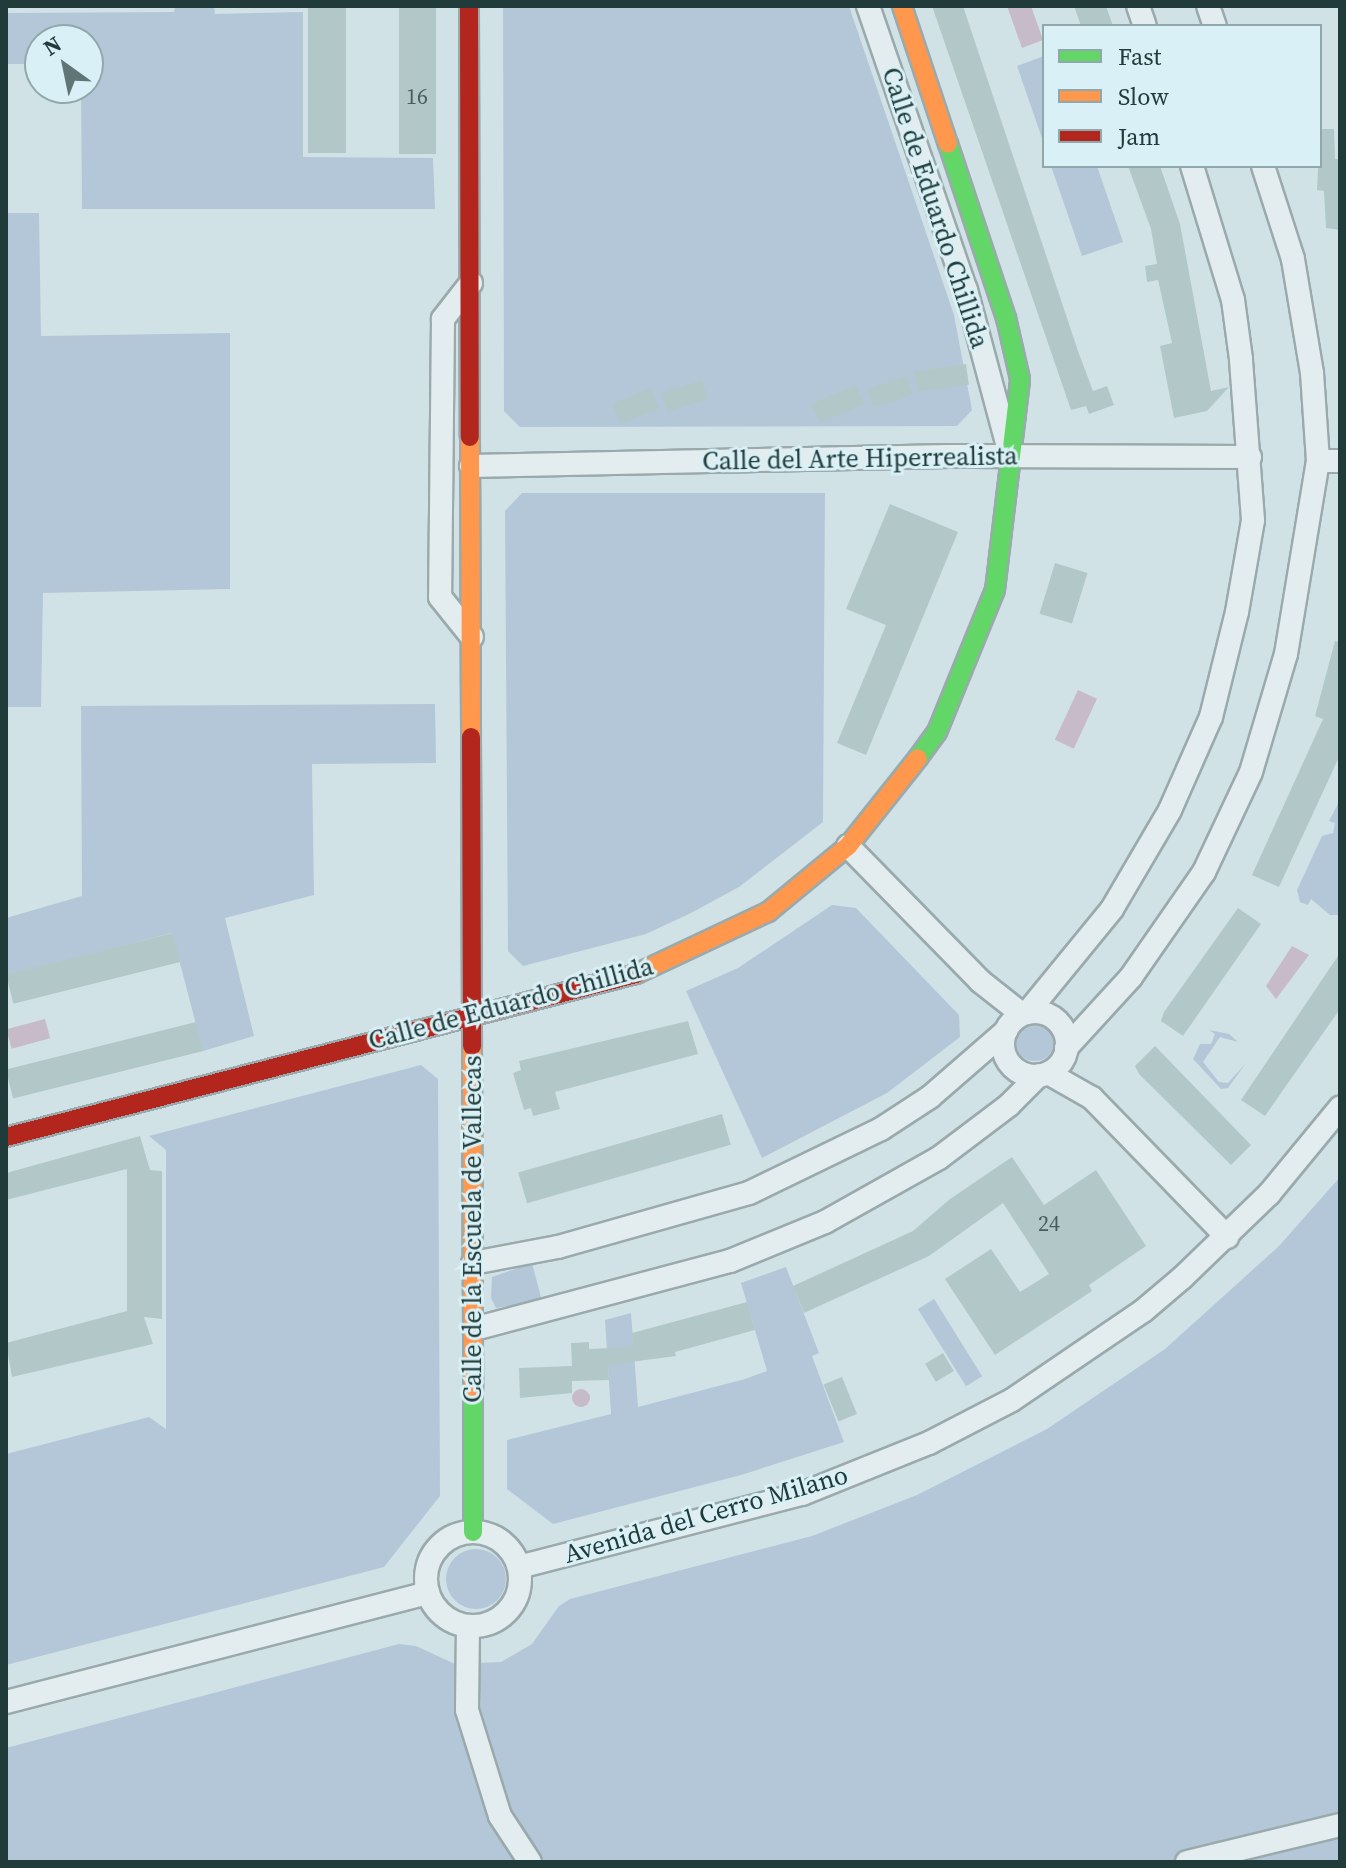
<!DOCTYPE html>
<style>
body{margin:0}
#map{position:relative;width:1346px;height:1868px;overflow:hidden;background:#d1e2e6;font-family:"Source Serif 4",serif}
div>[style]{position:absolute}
.green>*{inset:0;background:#b4c7d8;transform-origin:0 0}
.round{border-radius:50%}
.water>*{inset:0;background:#c7bbca;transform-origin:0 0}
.building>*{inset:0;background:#b2c8c8;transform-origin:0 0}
.roads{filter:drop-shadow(2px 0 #9aaaac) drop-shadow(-2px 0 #9aaaac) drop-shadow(0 2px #9aaaac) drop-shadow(0 -2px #9aaaac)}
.street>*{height:22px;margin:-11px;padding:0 11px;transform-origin:11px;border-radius:11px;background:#e3ecee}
.street>.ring{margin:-11px;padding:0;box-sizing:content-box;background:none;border:22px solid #e3ecee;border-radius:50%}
.fast>*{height:18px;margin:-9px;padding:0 9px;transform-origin:9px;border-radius:9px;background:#63d668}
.slow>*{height:18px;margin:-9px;padding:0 9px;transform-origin:9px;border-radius:9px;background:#ff974d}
.jam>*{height:18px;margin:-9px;padding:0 9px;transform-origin:9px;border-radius:9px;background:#b3261e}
span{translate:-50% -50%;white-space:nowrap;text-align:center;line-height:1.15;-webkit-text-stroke:6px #d9f0f6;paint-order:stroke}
.number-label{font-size:22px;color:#455e5e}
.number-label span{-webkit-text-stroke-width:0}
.street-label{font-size:26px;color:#213b3a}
.frame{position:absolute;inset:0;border:8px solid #213b3a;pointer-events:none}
.legend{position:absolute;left:1042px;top:24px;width:280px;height:144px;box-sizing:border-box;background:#d9f0f6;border:2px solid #8fa8ab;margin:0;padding:10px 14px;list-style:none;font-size:24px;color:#213b3a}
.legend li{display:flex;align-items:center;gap:16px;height:40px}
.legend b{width:40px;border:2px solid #8fa8ab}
.north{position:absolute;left:24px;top:24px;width:80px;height:80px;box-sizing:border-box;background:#d9f0f6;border:2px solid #8fa8ab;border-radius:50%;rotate:327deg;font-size:22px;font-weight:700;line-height:32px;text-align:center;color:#213b3a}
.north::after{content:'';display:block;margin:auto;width:28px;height:36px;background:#5f7576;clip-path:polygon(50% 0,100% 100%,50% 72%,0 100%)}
</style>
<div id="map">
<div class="green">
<div style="clip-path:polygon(175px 6px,214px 6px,215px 14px,303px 12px,303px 157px,433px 158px,435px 209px,82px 209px,81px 88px,88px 88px,88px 40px,40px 40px,40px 64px,6px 64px,6px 13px,174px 12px)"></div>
<div style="clip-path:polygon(503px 6px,849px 6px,954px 315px,972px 410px,957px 426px,520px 427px,504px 411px)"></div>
<div style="clip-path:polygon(1044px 56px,1044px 144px,1017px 66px)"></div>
<div style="clip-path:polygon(1051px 166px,1097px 166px,1123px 242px,1082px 256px)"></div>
<div style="clip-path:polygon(6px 213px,39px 213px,41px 336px,230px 333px,230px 589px,43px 593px,41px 707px,6px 707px)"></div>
<div style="clip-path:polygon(522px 493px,825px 493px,823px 822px,739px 887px,691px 913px,646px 934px,523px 966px,508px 951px,505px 511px)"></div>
<div style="clip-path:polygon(435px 704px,436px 763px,312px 764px,314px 895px,225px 918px,254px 1036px,203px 1051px,172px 933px,6px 976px,6px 918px,82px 896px,81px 706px)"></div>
<div style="clip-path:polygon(1340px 800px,1340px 915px,1330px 915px,1311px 899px,1308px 905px,1300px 902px,1297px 890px,1322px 836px,1333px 833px,1335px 823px,1329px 821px)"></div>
<div style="clip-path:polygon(832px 905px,856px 908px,959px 1015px,960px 1037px,887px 1093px,762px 1158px,686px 991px,738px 968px)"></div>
<div class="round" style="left:1015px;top:1021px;width:40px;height:40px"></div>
<div style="clip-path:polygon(1209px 1030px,1229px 1034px,1238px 1042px,1220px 1037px,1203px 1062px,1219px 1082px,1228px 1083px,1246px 1063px,1228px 1088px,1221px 1089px,1193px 1059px,1200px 1044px,1211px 1044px,1215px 1034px)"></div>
<div style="clip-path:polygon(421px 1065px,438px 1079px,440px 1496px,384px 1567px,6px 1665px,6px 1454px,149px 1417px,166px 1429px,166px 1150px,149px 1136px)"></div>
<div style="clip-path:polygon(1340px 1177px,1340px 1862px,6px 1862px,6px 1748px,399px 1644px,416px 1646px,455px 1664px,501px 1662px,532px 1644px,559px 1606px,570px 1599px,812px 1536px,917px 1495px,1047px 1429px,1165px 1349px,1279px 1246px)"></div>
<div style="clip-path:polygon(532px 1263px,542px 1301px,496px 1308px,491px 1298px,492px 1277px)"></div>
<div style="clip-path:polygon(786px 1267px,819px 1353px,812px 1356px,844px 1442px,741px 1475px,553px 1524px,507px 1489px,507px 1440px,611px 1414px,605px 1320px,631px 1313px,638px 1407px,745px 1379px,767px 1371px,741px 1283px)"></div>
<div style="left:934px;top:1299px;width:91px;height:19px;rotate:58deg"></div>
<div class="round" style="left:446px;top:1549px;width:60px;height:60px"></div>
</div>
<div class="water">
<div style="clip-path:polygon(1007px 6px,1031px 6px,1043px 40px,1022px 48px)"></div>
<div style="left:1078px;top:690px;width:21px;height:55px;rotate:25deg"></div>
<div style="clip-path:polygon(1292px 946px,1309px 955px,1276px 999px,1266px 986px)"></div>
<div style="left:45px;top:1019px;width:20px;height:40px;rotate:75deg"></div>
<div class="round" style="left:572px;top:1389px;width:18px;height:18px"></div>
</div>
<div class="building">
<div style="left:308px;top:6px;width:38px;height:147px"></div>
<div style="left:399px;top:6px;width:37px;height:148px"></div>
<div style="clip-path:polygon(932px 6px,963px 6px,1078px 351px,1093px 391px,1107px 386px,1114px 405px,1089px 414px,1086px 406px,1071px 410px)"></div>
<div style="clip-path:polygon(1074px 6px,1106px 6px,1113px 26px,1081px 26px)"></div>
<div style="clip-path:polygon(1320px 129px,1334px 129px,1335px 159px,1340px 159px,1340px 230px,1326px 228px,1324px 191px,1317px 190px)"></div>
<div style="clip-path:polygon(1128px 166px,1160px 166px,1180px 224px,1211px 391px,1229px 387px,1207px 411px,1174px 418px,1160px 346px,1172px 343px,1158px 280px,1147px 282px,1145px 266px,1157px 264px,1151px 229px)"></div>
<div style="left:966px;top:364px;width:21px;height:52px;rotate:82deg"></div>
<div style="left:907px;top:376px;width:20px;height:42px;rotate:72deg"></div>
<div style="left:702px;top:380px;width:20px;height:43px;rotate:72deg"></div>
<div style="left:856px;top:385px;width:21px;height:48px;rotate:67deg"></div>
<div style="left:651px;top:388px;width:22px;height:42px;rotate:68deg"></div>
<div style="clip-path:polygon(890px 504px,958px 532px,866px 755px,837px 743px,886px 625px,846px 609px)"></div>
<div style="left:1055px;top:563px;width:34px;height:53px;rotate:17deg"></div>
<div style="clip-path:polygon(1335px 641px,1340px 642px,1340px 755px,1279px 887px,1252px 875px,1323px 719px,1315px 716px)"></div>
<div style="clip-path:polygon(1238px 908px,1261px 924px,1183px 1036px,1161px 1021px,1164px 1012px)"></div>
<div style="left:173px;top:933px;width:30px;height:172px;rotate:76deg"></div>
<div style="clip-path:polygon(1340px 953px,1340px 1009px,1265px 1116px,1241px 1100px)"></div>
<div style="clip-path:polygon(688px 1021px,698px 1054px,555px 1092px,560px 1109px,533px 1116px,531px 1108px,524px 1110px,513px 1073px,521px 1070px,519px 1061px)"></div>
<div style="left:196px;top:1022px;width:30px;height:196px;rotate:76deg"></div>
<div style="clip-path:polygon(1155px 1046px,1251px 1145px,1231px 1165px,1139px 1074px,1135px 1066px)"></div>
<div style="left:722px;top:1114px;width:32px;height:212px;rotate:74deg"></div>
<div style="clip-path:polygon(140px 1136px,150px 1170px,162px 1171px,162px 1319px,144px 1317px,153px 1344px,12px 1377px,6px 1343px,127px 1311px,127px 1169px,6px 1200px,6px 1173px)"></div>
<div style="clip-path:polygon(1012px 1157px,1044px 1205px,1096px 1170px,1146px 1246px,1089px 1285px,1092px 1291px,995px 1355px,945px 1279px,991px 1249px,1020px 1292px,1049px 1274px,1003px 1203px,929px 1256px,804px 1313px,793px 1286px,913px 1231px,950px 1199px)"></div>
<div style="clip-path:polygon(747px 1302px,755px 1330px,675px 1352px,676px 1356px,608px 1365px,609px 1380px,572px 1381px,572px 1393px,520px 1398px,519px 1368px,572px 1366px,571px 1343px,589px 1342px,589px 1349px,633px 1347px,632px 1333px)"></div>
<div style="left:943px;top:1353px;width:21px;height:21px;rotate:59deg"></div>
<div style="left:842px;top:1377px;width:40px;height:20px;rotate:68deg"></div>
</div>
<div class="roads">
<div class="street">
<div style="left:868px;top:6px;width:300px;rotate:71deg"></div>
<div style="left:966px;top:290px;width:167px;rotate:75deg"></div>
<div style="left:1138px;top:6px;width:21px;rotate:71deg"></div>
<div style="left:1208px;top:6px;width:21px;rotate:71deg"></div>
<div style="left:471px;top:283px;width:46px;rotate:127.9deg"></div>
<div style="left:443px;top:319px;width:278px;rotate:90.6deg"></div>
<div style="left:440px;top:597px;width:51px;rotate:51.3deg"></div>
<div style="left:1318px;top:461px;width:22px"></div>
<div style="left:471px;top:466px;width:478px;rotate:-1.2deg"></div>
<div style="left:949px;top:456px;width:301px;rotate:0.2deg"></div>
<div style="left:848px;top:846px;width:189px;rotate:45.6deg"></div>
<div style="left:980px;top:981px;width:53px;rotate:38.2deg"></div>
<div class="ring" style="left:1003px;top:1012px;width:42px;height:42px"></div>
<div style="left:1027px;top:1013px;width:134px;rotate:-50.7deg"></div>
<div style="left:1112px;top:909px;width:115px;rotate:-59.6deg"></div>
<div style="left:1170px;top:810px;width:102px;rotate:-66.2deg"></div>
<div style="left:1211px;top:717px;width:108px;rotate:-76.1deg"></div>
<div style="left:1237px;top:612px;width:93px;rotate:-80.1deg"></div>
<div style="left:1253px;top:520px;width:161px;rotate:-94.3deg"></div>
<div style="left:1241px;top:359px;width:60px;rotate:-97.7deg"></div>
<div style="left:1233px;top:300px;width:140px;rotate:-107deg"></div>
<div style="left:1066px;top:1048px;width:96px;rotate:-47.5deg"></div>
<div style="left:1131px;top:977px;width:128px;rotate:-55.2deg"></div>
<div style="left:1204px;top:872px;width:110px;rotate:-64.8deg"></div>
<div style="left:1251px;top:772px;width:123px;rotate:-73.5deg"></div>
<div style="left:1286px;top:654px;width:196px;rotate:-80.6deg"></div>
<div style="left:1318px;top:461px;width:88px;rotate:-93.9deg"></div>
<div style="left:1312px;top:373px;width:116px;rotate:-99.5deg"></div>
<div style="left:1293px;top:259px;width:98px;rotate:-107.9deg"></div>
<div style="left:1048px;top:1073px;width:51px;rotate:29.6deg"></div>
<div style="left:1092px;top:1098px;width:194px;rotate:45.8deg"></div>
<div style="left:473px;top:1263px;width:86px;rotate:-10.7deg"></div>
<div style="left:558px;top:1247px;width:198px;rotate:-15.8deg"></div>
<div style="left:749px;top:1193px;width:147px;rotate:-25.9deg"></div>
<div style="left:881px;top:1129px;width:59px;rotate:-33.1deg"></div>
<div style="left:930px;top:1097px;width:101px;rotate:-41deg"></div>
<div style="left:474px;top:1329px;width:265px;rotate:-14.9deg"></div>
<div style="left:730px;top:1261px;width:103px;rotate:-22.3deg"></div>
<div style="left:825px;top:1222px;width:131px;rotate:-29.3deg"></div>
<div style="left:939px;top:1158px;width:88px;rotate:-37.1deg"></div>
<div style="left:1009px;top:1105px;width:42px;rotate:-45deg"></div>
<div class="ring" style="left:426px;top:1532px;width:72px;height:72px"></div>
<div style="left:519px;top:1567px;width:292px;rotate:-14.5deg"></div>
<div style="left:802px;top:1494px;width:137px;rotate:-21.9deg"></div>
<div style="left:929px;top:1443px;width:93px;rotate:-27.4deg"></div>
<div style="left:1012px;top:1400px;width:158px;rotate:-34.2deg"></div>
<div style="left:1143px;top:1311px;width:52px;rotate:-40.4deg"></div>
<div style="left:1183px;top:1277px;width:120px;rotate:-44deg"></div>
<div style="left:1269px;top:1194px;width:112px;rotate:-50.5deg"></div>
<div style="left:468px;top:1626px;width:84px;rotate:90.7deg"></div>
<div style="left:467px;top:1710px;width:111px;rotate:72.7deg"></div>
<div style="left:500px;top:1816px;width:55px;rotate:56.9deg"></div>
<div style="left:6px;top:1702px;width:436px;rotate:-14.5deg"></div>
<div style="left:1187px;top:1862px;width:157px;rotate:-13.6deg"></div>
</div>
<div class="fast">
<div style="left:918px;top:758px;width:32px;rotate:-54deg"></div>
<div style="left:937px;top:732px;width:153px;rotate:-67.8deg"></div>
<div style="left:995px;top:590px;width:212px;rotate:-83.2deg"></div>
<div style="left:1020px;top:379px;width:63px;rotate:-102.9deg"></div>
<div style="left:1006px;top:318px;width:183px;rotate:-108.4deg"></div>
<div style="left:473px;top:1389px;width:143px;rotate:90deg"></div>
</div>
<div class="slow">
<div style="left:902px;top:6px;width:145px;rotate:71.6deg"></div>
<div style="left:470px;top:437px;width:300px;rotate:89.8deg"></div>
<div style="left:636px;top:974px;width:146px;rotate:-25.2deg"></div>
<div style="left:768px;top:912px;width:104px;rotate:-39.5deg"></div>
<div style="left:848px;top:846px;width:112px;rotate:-51.5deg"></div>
<div style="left:472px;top:1046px;width:343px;rotate:89.8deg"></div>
</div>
<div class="jam">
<div style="left:469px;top:6px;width:431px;rotate:89.9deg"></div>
<div style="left:471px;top:737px;width:309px;rotate:89.8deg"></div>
<div style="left:6px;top:1137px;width:651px;rotate:-14.51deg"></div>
</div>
</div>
<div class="number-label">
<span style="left:417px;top:97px">16</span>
<span style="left:1049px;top:1224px">24</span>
</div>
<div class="street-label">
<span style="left:935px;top:208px;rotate:72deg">Calle de Eduardo Chillida</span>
<span style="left:860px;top:459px;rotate:-1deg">Calle del Arte Hiperrealista</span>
<span style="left:511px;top:1004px;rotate:-15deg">Calle de Eduardo Chillida</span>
<span style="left:473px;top:1229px;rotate:-90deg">Calle de la Escuela de Vallecas</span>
<span style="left:706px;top:1515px;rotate:-16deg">Avenida del Cerro Milano</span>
</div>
<div class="frame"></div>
<ul class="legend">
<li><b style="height:10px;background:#63d668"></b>Fast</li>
<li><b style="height:10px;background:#ff974d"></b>Slow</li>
<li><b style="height:10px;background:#b3261e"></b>Jam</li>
</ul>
<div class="north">N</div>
</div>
